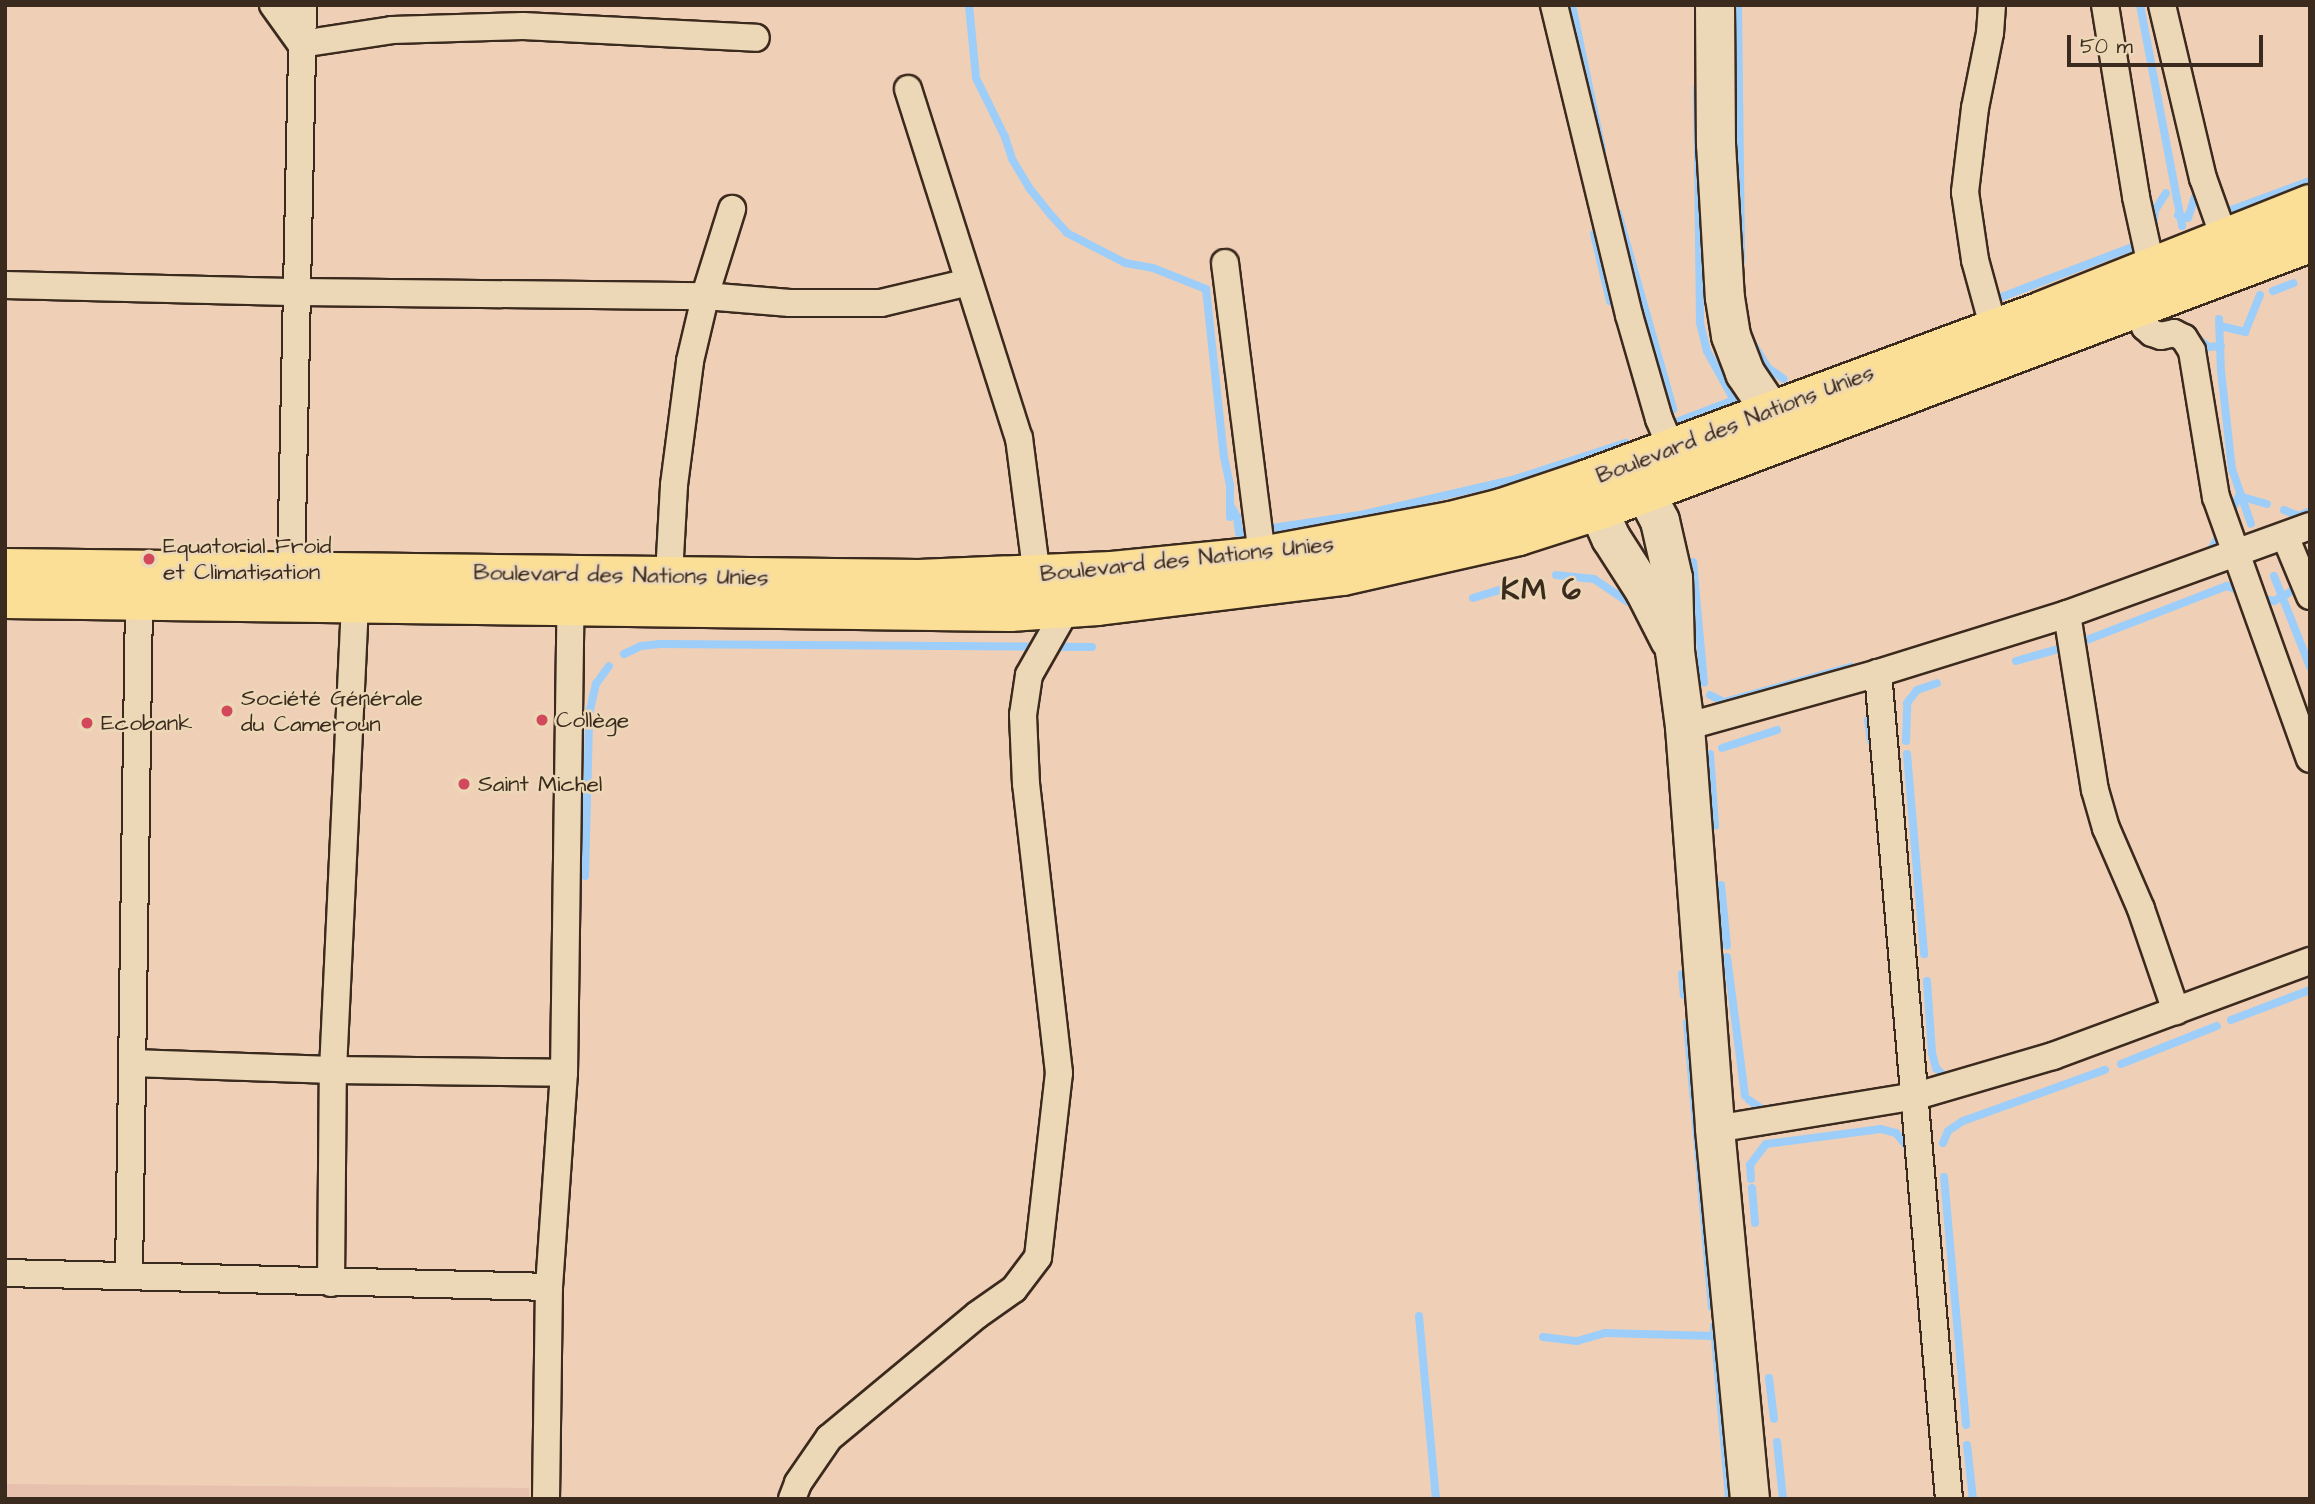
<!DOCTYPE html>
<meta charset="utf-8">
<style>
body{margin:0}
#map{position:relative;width:2315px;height:1504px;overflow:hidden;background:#f0cfb7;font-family:"Architects Daughter",sans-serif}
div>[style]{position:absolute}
.built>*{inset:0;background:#e8c0ae}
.stream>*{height:8px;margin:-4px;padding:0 4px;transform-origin:4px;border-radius:4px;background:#9ccef9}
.roads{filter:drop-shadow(2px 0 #3b2a1e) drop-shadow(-2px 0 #3b2a1e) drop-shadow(0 2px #3b2a1e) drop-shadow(0 -2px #3b2a1e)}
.street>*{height:26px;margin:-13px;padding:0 13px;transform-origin:13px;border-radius:13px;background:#ecd7b6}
.secondary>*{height:38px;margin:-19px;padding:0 19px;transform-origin:19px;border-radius:19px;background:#ecd7b6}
.primary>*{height:38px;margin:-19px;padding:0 19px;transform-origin:19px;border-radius:19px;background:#fbdf96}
.dots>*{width:19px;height:19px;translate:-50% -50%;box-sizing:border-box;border:4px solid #ecd7b6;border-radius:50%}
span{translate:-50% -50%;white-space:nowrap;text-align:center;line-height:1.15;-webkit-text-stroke:5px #ecd7b6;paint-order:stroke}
.street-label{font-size:23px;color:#3b2a1e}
.poi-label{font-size:23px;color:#3b2a1e}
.left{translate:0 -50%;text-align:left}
.district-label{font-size:30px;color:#3b2a1e;font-weight:700;letter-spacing:2px}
.frame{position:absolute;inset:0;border:7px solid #3b2a1e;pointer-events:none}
.scale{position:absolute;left:2067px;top:35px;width:196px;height:32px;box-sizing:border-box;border:4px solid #3b2a1e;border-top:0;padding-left:9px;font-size:21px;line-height:24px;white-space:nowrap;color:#3b2a1e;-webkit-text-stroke:5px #ecd7b6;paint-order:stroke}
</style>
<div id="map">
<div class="built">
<div style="clip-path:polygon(5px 1484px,529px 1488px,529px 1499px,5px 1499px)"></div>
</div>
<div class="stream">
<div style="left:969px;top:5px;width:73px;rotate:84.5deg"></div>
<div style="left:976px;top:78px;width:66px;rotate:63.8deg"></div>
<div style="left:1005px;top:137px;width:23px;rotate:72deg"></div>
<div style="left:1012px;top:159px;width:35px;rotate:59deg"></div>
<div style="left:1030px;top:189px;width:33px;rotate:51deg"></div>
<div style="left:1051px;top:215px;width:24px;rotate:48deg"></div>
<div style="left:1067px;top:233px;width:65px;rotate:27.3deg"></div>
<div style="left:1125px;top:263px;width:28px;rotate:10deg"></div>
<div style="left:1153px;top:268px;width:57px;rotate:21.6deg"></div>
<div style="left:1206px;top:289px;width:169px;rotate:83.9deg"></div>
<div style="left:1224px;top:457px;width:29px;rotate:78deg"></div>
<div style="left:1230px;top:485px;width:32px;rotate:90deg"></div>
<div style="left:1572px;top:5px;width:148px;rotate:78.3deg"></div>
<div style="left:1738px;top:5px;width:256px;rotate:89.3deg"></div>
<div style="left:2140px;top:5px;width:225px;rotate:79.2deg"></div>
<div style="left:2221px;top:208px;width:10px;rotate:11deg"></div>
<div style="left:2231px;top:210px;width:84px;rotate:-20.2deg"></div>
<div style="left:1618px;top:213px;width:204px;rotate:74.3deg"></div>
<div style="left:2178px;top:215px;width:10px;rotate:17deg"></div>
<div style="left:2188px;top:218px;width:22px;rotate:-72deg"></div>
<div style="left:2195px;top:197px;width:10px;rotate:24deg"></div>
<div style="left:2153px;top:228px;width:18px;rotate:-84deg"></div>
<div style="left:2155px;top:210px;width:20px;rotate:-57deg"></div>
<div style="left:1594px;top:234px;width:69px;rotate:76.6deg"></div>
<div style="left:2273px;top:291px;width:22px;rotate:-21deg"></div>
<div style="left:1999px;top:298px;width:154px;rotate:-20.9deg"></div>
<div style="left:2219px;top:319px;width:52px;rotate:87.8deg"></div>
<div style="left:2221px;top:371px;width:99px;rotate:83.6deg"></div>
<div style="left:2232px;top:469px;width:58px;rotate:70.9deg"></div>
<div style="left:2220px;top:326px;width:26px;rotate:13deg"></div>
<div style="left:2245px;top:332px;width:40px;rotate:-68deg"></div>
<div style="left:2195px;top:337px;width:17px;rotate:36deg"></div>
<div style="left:2209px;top:347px;width:12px;rotate:-5deg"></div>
<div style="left:1754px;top:345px;width:27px;rotate:59deg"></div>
<div style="left:1768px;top:368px;width:19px;rotate:35deg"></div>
<div style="left:1679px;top:421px;width:59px;rotate:-20.9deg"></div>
<div style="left:1734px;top:400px;width:56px;rotate:-118.9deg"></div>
<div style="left:1707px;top:351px;width:30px;rotate:-104deg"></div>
<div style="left:1700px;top:322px;width:234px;rotate:-90.7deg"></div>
<div style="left:1232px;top:508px;width:10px;rotate:61deg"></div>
<div style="left:1237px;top:517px;width:16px;rotate:83deg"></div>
<div style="left:1239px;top:533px;width:122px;rotate:-8.5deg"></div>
<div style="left:1360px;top:515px;width:156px;rotate:-13deg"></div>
<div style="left:1512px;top:480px;width:120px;rotate:-18deg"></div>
<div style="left:2284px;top:510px;width:16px;rotate:22deg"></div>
<div style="left:2299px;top:516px;width:12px;rotate:-24deg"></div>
<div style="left:2230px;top:514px;width:20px;rotate:-63deg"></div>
<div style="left:2239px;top:496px;width:29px;rotate:16deg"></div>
<div style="left:2204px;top:553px;width:8px;rotate:-23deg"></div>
<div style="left:2211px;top:550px;width:21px;rotate:-62deg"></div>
<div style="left:1693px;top:562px;width:121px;rotate:84.8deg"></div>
<div style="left:1556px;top:575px;width:38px;rotate:6deg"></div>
<div style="left:1594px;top:579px;width:40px;rotate:34deg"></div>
<div style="left:2274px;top:576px;width:98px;rotate:68.4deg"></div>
<div style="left:1473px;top:598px;width:34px;rotate:-17deg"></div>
<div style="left:2259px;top:598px;width:15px;rotate:11deg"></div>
<div style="left:2274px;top:601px;width:21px;rotate:-29deg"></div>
<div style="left:2292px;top:591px;width:9px;rotate:-63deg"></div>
<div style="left:2079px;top:643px;width:159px;rotate:-21.1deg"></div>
<div style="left:2227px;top:586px;width:17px;rotate:21deg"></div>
<div style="left:624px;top:654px;width:19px;rotate:-25deg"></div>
<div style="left:641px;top:646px;width:19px;rotate:-6deg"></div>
<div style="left:660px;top:644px;width:432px;rotate:0.4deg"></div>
<div style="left:2016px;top:661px;width:48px;rotate:-15.8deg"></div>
<div style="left:1710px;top:695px;width:16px;rotate:27deg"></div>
<div style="left:1724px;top:702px;width:132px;rotate:-15.4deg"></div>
<div style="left:589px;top:714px;width:31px;rotate:-77deg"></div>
<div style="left:596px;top:684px;width:22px;rotate:-54deg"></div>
<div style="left:1868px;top:720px;width:21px;rotate:82deg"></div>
<div style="left:1906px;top:741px;width:38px;rotate:-88deg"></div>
<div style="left:1907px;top:703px;width:16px;rotate:-52deg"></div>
<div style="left:1917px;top:690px;width:21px;rotate:-19deg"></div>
<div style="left:1722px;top:748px;width:58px;rotate:-18.1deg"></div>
<div style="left:1710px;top:754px;width:72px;rotate:86deg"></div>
<div style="left:1907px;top:754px;width:201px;rotate:85.1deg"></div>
<div style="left:585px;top:876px;width:151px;rotate:-88.5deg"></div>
<div style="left:1721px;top:885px;width:61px;rotate:84.4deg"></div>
<div style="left:1727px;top:957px;width:140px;rotate:82.6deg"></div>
<div style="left:1682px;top:974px;width:21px;rotate:85deg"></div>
<div style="left:1927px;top:981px;width:72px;rotate:86deg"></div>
<div style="left:1932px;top:1053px;width:16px;rotate:75deg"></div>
<div style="left:1936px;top:1068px;width:18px;rotate:45deg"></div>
<div style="left:2231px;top:1020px;width:85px;rotate:-20.8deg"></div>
<div style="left:1687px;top:1023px;width:285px;rotate:85deg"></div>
<div style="left:2121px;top:1064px;width:103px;rotate:-21.6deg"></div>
<div style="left:1749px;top:1100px;width:21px;rotate:35deg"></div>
<div style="left:1943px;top:1143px;width:13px;rotate:-67deg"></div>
<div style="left:1948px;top:1131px;width:18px;rotate:-34deg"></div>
<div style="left:1963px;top:1121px;width:151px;rotate:-19.8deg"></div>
<div style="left:1944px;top:1177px;width:249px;rotate:84.9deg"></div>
<div style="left:1751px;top:1179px;width:14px;rotate:-94deg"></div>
<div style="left:1750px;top:1165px;width:26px;rotate:-53deg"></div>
<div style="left:1766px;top:1144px;width:116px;rotate:-7.4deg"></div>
<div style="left:1881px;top:1129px;width:16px;rotate:15deg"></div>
<div style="left:1896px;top:1133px;width:22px;rotate:51deg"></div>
<div style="left:1752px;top:1188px;width:35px;rotate:85deg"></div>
<div style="left:1419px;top:1316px;width:184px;rotate:84.7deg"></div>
<div style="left:1714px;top:1326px;width:174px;rotate:85deg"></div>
<div style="left:1543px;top:1337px;width:34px;rotate:7deg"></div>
<div style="left:1577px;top:1341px;width:29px;rotate:-16deg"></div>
<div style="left:1605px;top:1333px;width:110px;rotate:1.6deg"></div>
<div style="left:1769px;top:1378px;width:41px;rotate:83deg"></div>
<div style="left:1777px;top:1442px;width:57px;rotate:84deg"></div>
<div style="left:1967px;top:1445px;width:54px;rotate:83.7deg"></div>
</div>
<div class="roads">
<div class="street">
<div style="left:273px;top:5px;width:48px;rotate:54.3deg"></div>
<div style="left:301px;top:44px;width:92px;rotate:-8.7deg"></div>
<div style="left:392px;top:30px;width:131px;rotate:-1.7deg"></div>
<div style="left:523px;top:26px;width:233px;rotate:2.9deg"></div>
<div style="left:1554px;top:5px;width:319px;rotate:76.4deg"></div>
<div style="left:1629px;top:315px;width:108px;rotate:73.9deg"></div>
<div style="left:1659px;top:419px;width:49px;rotate:67.1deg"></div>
<div style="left:1992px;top:5px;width:28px;rotate:94deg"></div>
<div style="left:1990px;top:33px;width:76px;rotate:101.3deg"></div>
<div style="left:1975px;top:108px;width:85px;rotate:96.8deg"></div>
<div style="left:1965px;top:192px;width:69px;rotate:81.6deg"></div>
<div style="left:1975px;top:260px;width:68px;rotate:74.7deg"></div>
<div style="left:2105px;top:5px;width:194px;rotate:80.8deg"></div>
<div style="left:2136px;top:197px;width:70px;rotate:77.6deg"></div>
<div style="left:2162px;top:5px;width:178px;rotate:76.7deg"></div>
<div style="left:2203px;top:178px;width:63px;rotate:70.4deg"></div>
<div style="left:908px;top:89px;width:366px;rotate:72.4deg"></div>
<div style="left:1019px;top:438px;width:139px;rotate:82.6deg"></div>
<div style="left:1225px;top:263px;width:295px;rotate:82.8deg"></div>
<div style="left:5px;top:285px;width:295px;rotate:1.4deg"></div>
<div style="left:300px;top:292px;width:405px;rotate:0.6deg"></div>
<div style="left:705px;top:296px;width:85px;rotate:4.7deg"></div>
<div style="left:790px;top:303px;width:91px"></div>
<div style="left:881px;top:303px;width:90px;rotate:-13.4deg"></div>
<div style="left:2139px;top:307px;width:21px;rotate:73deg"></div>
<div style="left:2145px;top:327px;width:9px;rotate:41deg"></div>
<div style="left:2152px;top:333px;width:9px;rotate:18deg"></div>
<div style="left:2161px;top:336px;width:13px;rotate:-13deg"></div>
<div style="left:2174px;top:333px;width:11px;rotate:27deg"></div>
<div style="left:2184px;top:338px;width:15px;rotate:58deg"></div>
<div style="left:2192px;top:351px;width:148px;rotate:80.7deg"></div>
<div style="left:2216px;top:497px;width:278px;rotate:70.3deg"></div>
<div style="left:2285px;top:536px;width:65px;rotate:67.4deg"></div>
<div style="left:291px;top:573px;width:568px;rotate:-88.79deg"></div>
<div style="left:669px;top:575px;width:90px;rotate:-86.8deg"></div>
<div style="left:674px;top:485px;width:125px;rotate:-82.6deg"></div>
<div style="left:690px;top:361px;width:74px;rotate:-76.7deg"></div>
<div style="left:707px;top:289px;width:84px;rotate:-72.6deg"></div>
<div style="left:2067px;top:614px;width:178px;rotate:81deg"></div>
<div style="left:2095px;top:790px;width:40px;rotate:74deg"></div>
<div style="left:2106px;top:828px;width:88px;rotate:66.6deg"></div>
<div style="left:2141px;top:909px;width:108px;rotate:71.1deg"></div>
<div style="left:1878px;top:673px;width:829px;rotate:85.09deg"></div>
<div style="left:1685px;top:727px;width:200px;rotate:-15.6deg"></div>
<div style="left:1878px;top:673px;width:198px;rotate:-17.3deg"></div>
<div style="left:2067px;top:614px;width:258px;rotate:-19.9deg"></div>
<div style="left:132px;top:1063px;width:201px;rotate:2deg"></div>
<div style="left:333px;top:1070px;width:231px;rotate:0.7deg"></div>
<div style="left:1715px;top:1129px;width:204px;rotate:-9.3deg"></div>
<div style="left:1916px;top:1096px;width:143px;rotate:-16.3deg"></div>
<div style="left:2053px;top:1056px;width:274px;rotate:-20.3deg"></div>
<div style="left:5px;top:1273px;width:544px;rotate:1.47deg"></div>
<div style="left:129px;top:1275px;width:675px;rotate:-89.15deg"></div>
<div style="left:331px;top:1283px;width:213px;rotate:-89.5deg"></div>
<div style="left:333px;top:1070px;width:465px;rotate:-87.3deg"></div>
<div style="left:546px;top:1499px;width:212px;rotate:-89.2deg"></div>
<div style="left:549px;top:1287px;width:215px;rotate:-86deg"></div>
<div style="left:564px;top:1073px;width:482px;rotate:-89.2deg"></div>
<div style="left:792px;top:1499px;width:17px;rotate:-69deg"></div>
<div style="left:798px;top:1483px;width:55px;rotate:-55.4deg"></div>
<div style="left:829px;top:1438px;width:192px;rotate:-39.7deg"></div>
<div style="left:977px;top:1315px;width:45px;rotate:-35.1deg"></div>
<div style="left:1014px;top:1289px;width:40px;rotate:-53deg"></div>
<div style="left:1038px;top:1257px;width:185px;rotate:-83.5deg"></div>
<div style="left:1059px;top:1073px;width:291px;rotate:-96.5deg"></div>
<div style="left:1026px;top:784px;width:69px;rotate:-92.5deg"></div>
<div style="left:1023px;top:715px;width:40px;rotate:-81.5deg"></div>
<div style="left:1029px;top:675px;width:77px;rotate:-60.4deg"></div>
</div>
<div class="secondary">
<div style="left:1715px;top:5px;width:139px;rotate:89.6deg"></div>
<div style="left:1716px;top:144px;width:154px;rotate:86.7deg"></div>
<div style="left:1725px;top:298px;width:38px;rotate:81deg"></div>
<div style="left:1731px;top:336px;width:40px;rotate:69deg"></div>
<div style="left:1745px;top:373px;width:78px;rotate:55.9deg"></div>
<div style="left:1630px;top:464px;width:64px;rotate:62.2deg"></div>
<div style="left:1660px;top:521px;width:58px;rotate:77.2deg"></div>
<div style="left:1673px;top:578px;width:73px;rotate:88.4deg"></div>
<div style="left:1675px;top:651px;width:77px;rotate:82.5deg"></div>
<div style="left:1685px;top:727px;width:403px;rotate:85.7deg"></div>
<div style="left:1715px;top:1129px;width:372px;rotate:84.6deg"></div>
<div style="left:1585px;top:480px;width:64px;rotate:65.9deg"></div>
<div style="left:1611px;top:538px;width:63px;rotate:57.3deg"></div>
<div style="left:1645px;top:591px;width:55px;rotate:63deg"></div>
</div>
<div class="primary">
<div style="left:5px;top:568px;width:914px;rotate:0.69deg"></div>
<div style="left:919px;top:579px;width:193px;rotate:-2.4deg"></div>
<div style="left:1112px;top:571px;width:151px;rotate:-5.7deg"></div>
<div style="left:1262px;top:556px;width:192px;rotate:-10.5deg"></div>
<div style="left:1451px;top:521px;width:53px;rotate:-14.3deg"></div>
<div style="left:1502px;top:508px;width:88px;rotate:-18.6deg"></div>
<div style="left:1585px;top:480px;width:489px;rotate:-20.3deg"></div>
<div style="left:2044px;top:310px;width:286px;rotate:-21.7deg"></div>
<div style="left:5px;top:599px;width:1005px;rotate:0.74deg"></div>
<div style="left:1010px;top:612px;width:88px;rotate:-3.9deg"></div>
<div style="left:1098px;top:606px;width:247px;rotate:-7deg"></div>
<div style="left:1343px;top:576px;width:180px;rotate:-12.8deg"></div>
<div style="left:1519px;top:536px;width:91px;rotate:-17.8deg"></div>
<div style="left:1606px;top:508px;width:752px;rotate:-20.63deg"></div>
</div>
</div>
<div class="dots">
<div style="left:149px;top:559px;background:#d1495b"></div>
<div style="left:227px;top:711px;background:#d1495b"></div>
<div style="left:542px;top:720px;background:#d1495b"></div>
<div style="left:87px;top:723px;background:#d1495b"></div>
<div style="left:464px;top:784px;background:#d1495b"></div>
</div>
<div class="street-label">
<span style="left:1735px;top:424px;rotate:-21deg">Boulevard des Nations Unies</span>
<span style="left:1187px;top:559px;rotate:-6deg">Boulevard des Nations Unies</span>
<span style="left:621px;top:575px;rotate:1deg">Boulevard des Nations Unies</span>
</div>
<div class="poi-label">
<span class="left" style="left:163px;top:559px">Equatorial Froid<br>et Climatisation</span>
<span class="left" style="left:241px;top:711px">Société Générale<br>du Cameroun</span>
<span class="left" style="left:556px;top:720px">Collège</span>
<span class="left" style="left:101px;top:723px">Ecobank</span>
<span class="left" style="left:478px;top:784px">Saint Michel</span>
</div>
<div class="district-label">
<span style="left:1542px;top:590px">KM 6</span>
</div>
<div class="frame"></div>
<div class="scale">50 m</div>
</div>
